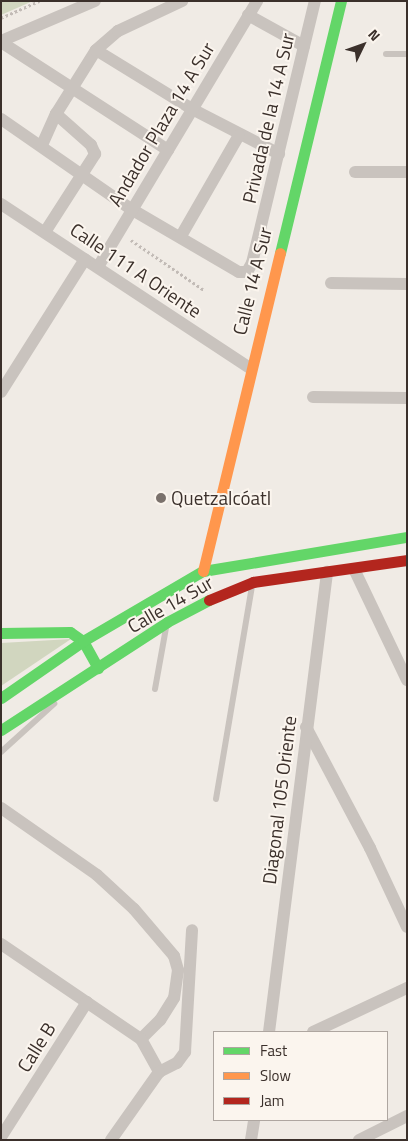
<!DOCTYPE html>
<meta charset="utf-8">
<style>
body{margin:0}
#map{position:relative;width:408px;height:1141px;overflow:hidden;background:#f0ebe5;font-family:"Titillium Web",sans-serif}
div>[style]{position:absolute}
.green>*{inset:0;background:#d1d6bf}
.path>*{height:2.5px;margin-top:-1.25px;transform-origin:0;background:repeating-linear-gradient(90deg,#c2bbb6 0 2.5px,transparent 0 5px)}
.lane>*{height:6px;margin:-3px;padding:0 3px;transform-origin:3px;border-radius:3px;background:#c9c3be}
.street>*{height:12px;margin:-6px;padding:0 6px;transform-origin:6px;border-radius:6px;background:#c9c3be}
.fast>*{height:11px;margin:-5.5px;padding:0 5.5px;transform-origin:5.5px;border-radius:5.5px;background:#63d668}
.slow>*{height:11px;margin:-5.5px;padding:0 5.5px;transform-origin:5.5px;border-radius:5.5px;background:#ff974d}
.jam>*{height:11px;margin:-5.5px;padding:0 5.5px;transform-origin:5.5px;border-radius:5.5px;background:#b3261e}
.dots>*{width:14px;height:14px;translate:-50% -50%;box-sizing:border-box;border:2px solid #fbf5ee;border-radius:50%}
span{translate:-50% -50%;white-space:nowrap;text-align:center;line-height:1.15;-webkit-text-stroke:4px #fbf5ee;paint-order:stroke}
.street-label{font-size:19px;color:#3b302b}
.poi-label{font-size:19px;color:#3b302b}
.left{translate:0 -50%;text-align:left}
.frame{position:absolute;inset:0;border:2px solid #3b302b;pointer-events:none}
.legend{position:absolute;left:213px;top:1031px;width:175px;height:90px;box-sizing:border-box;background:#fbf5ee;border:1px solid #aea6a0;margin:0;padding:6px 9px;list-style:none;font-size:15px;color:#3b302b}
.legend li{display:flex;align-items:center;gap:10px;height:25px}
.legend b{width:25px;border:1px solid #aea6a0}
.north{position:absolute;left:338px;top:20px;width:50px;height:50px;-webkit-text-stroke:4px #fbf5ee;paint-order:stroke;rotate:48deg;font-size:14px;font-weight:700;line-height:20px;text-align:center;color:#3b302b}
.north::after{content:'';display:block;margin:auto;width:18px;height:22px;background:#3b302b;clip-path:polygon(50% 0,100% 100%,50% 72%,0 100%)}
</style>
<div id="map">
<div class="green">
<div style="clip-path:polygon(1px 1px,33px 1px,1px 15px)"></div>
<div style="clip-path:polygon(71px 639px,1px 686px,1px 643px)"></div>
</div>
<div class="path">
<div style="left:1px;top:18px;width:42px;rotate:-24.1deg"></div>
<div style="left:131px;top:240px;width:88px;rotate:34.4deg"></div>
</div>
<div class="lane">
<div style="left:386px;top:54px;width:21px"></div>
<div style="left:155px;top:689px;width:62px;rotate:-79.8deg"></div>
<div style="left:1px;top:752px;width:72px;rotate:-42.2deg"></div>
<div style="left:216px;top:799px;width:216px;rotate:-80.4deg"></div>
</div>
<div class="street">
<div style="left:248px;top:15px;width:64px;rotate:29deg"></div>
<div style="left:1px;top:41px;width:102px;rotate:-23.1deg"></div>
<div style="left:1px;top:42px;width:199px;rotate:32.9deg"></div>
<div style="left:96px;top:50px;width:113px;rotate:31.6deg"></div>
<div style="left:192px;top:109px;width:98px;rotate:27.3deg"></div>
<div style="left:1px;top:119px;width:158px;rotate:34.7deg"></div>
<div style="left:131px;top:209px;width:125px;rotate:30.3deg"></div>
<div style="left:239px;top:272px;width:8px"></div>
<div style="left:247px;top:272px;width:10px;rotate:-61deg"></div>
<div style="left:252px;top:263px;width:269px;rotate:-76.5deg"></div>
<div style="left:42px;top:145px;width:34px;rotate:-66deg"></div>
<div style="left:56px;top:114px;width:75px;rotate:-58deg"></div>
<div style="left:96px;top:50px;width:29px;rotate:-41deg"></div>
<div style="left:118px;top:31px;width:71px;rotate:-25.1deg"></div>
<div style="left:355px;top:172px;width:52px"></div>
<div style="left:1px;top:204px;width:298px;rotate:33.4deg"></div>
<div style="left:45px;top:232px;width:93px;rotate:-57.3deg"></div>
<div style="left:95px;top:154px;width:10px;rotate:-114deg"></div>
<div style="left:91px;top:145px;width:47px;rotate:-138.5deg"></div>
<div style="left:181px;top:236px;width:116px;rotate:-60.1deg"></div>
<div style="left:98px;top:267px;width:310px;rotate:-59.1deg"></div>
<div style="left:331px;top:283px;width:76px;rotate:0.8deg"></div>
<div style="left:1px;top:392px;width:157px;rotate:-57.7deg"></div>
<div style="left:313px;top:397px;width:94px;rotate:0.6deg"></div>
<div style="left:354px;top:569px;width:123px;rotate:64.5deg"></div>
<div style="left:306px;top:727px;width:137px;rotate:62.1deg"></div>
<div style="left:370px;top:848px;width:87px;rotate:64.9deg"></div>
<div style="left:1px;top:808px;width:117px;rotate:34.9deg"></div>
<div style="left:97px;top:875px;width:50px;rotate:42.6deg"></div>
<div style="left:134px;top:909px;width:62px;rotate:49.6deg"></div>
<div style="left:174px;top:956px;width:15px;rotate:74deg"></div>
<div style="left:178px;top:970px;width:28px;rotate:98deg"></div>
<div style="left:174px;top:998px;width:26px;rotate:122deg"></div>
<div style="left:160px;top:1020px;width:27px;rotate:135deg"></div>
<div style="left:1px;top:944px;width:169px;rotate:34.2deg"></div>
<div style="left:141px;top:1039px;width:38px;rotate:61deg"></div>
<div style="left:159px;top:1072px;width:20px;rotate:-27deg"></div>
<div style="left:177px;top:1063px;width:14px;rotate:-54deg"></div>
<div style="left:185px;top:1052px;width:122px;rotate:-86.7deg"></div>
<div style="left:269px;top:1032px;width:464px;rotate:-82.8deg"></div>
<div style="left:313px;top:1032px;width:104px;rotate:-25.1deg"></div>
<div style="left:1px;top:1137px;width:160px;rotate:-57.5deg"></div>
<div style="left:111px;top:1140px;width:83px;rotate:-54.8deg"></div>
<div style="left:251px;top:1140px;width:20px;rotate:-81deg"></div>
<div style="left:359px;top:1140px;width:54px;rotate:-26.6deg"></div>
</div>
<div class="fast">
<div style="left:280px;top:253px;width:259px;rotate:-76.4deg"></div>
<div style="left:1px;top:633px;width:69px;rotate:-0.8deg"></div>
<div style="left:70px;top:632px;width:16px;rotate:35deg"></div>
<div style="left:83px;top:641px;width:31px;rotate:61deg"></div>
<div style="left:1px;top:698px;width:100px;rotate:-34.8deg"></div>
<div style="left:83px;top:641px;width:139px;rotate:-30.3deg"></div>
<div style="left:203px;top:571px;width:207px;rotate:-9.5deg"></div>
<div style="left:1px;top:730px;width:198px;rotate:-33deg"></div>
<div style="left:167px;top:622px;width:47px;rotate:-27.6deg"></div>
</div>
<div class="slow">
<div style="left:203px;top:571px;width:327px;rotate:-76.4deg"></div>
</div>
<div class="jam">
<div style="left:209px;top:600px;width:48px;rotate:-22.2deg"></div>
<div style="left:253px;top:582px;width:156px;rotate:-8.1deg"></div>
</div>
<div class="dots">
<div style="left:161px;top:498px;background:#7a716c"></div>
</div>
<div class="street-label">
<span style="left:268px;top:118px;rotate:-77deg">Privada de la 14 A Sur</span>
<span style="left:161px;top:124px;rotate:-59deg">Andador Plaza 14 A Sur</span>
<span style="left:136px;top:270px;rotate:34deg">Calle 111 A Oriente</span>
<span style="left:252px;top:281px;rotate:-76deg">Calle 14 A Sur</span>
<span style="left:170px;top:604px;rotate:-30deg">Calle 14 Sur</span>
<span style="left:279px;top:800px;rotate:-83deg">Diagonal 105 Oriente</span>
<span style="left:36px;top:1047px;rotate:-58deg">Calle B</span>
</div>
<div class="poi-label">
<span class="left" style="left:171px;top:498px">Quetzalcóatl</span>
</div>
<div class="frame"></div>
<ul class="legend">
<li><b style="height:6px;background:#63d668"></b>Fast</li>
<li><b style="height:6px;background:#ff974d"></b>Slow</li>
<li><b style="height:6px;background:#b3261e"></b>Jam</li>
</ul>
<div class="north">N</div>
</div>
